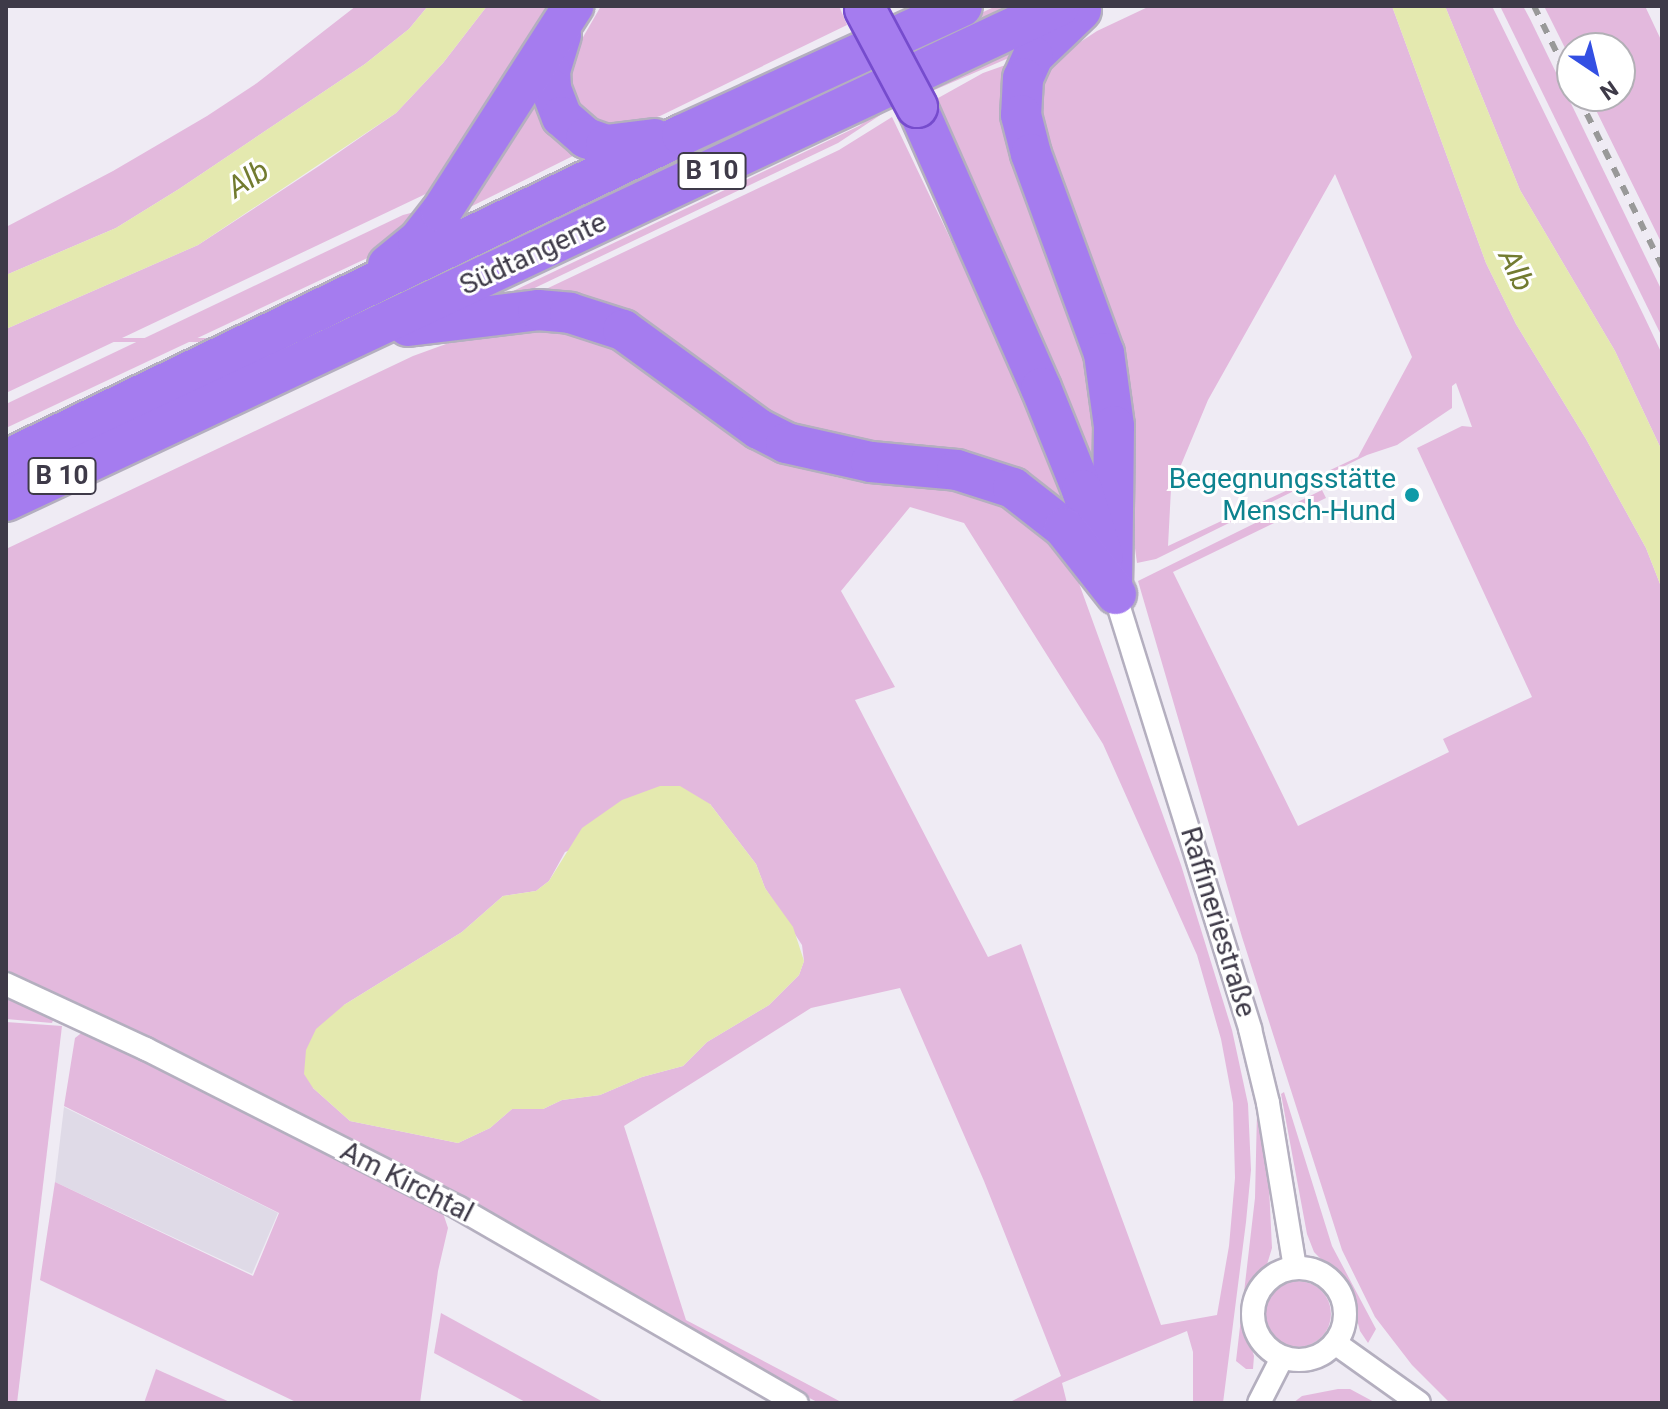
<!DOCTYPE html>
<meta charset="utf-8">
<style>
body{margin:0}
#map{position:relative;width:1668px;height:1409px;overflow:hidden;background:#efebf4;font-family:Roboto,sans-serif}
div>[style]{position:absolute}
.residential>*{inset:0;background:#dfdae7}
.green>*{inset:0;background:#e3b9dd;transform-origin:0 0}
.round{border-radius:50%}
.water>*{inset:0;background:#e4e9af}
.roads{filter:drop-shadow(2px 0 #b4afbf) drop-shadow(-2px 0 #b4afbf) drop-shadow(0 2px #b4afbf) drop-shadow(0 -2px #b4afbf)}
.street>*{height:22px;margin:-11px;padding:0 11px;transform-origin:11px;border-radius:11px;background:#fff}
.street>.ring{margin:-11px;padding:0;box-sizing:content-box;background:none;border:22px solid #fff;border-radius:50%}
.highway>*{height:40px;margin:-20px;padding:0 20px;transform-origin:20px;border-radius:20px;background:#a57cef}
.rail>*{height:6px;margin-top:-3px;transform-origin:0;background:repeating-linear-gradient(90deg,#999 0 10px,transparent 0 20px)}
.bridges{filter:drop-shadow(2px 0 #764ccd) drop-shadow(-2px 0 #764ccd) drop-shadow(0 2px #764ccd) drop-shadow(0 -2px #764ccd)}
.highway-bridge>*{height:40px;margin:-20px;padding:0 20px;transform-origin:20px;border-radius:20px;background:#a57cef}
.dots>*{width:22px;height:22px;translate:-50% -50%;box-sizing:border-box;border:4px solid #fff;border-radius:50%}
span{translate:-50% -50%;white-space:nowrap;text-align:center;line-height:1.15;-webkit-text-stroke:6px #fff;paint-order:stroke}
.shield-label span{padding:2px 6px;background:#fff;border:2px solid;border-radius:6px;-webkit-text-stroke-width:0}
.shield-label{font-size:26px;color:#3e3a48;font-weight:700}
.street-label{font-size:28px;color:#3e3a48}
.culture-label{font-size:28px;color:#0d838f}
.right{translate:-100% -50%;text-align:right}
.water-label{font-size:30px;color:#727b30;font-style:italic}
.frame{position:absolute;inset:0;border:8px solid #3e3a48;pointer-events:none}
.north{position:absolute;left:1556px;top:32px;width:80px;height:80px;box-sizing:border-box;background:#fff;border:2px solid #b2b0b6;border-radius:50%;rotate:145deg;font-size:22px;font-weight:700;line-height:32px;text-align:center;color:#3e3a48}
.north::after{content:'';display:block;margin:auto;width:28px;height:36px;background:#334fe3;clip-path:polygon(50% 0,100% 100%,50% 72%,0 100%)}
</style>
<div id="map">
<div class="residential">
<div style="clip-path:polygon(64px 1107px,278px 1213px,252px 1274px,55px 1182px)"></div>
</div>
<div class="green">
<div style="clip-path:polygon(356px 6px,428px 6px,409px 29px,365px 64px,179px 189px,116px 228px,6px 275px,6px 227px,113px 171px,207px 116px,257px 83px)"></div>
<div style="clip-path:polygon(487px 6px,551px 6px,432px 191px,6px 393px,6px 329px,198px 245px,319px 166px,396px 113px,443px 63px)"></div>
<div style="clip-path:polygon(601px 6px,839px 6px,847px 25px,660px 116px,620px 129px,596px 123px,578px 106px,569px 87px,575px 51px)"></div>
<div style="clip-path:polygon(996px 6px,1019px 6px,297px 349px,176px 395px)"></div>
<div style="clip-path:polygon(evenodd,1150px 6px,1392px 6px,1486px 263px,1516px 324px,1586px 439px,1646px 548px,1662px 589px,1662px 1403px,1450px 1403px,1412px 1365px,1375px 1317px,1342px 1250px,1242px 937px,1138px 581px,1322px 490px,1326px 498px,1173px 572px,1298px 826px,1449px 752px,1443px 739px,1532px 697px,1417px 448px,1462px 426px,1472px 427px,1456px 383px,1452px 386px,1452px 408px,1397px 445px,1367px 455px,1156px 559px,1137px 563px,1131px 519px,1136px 451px,1128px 367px,1044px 133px,1040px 109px,1046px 75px,1059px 56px,1097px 31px,1150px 6px,1335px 174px,1412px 357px,1358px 457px,1168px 546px,1171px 489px,1208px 400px,1335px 174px)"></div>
<div style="clip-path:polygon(1445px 6px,1492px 6px,1643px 314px,1662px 354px,1662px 451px,1615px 351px,1520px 190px)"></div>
<div style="clip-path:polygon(1500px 6px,1523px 6px,1530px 19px,1662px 291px,1662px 337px)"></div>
<div style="clip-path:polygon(1544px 6px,1645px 6px,1662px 42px,1662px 244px,1589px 96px,1620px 96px,1620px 48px,1572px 48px,1572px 62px)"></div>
<div style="clip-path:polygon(1027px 39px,1025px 51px,888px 110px,838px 143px,499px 305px,490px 302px,859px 126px,879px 111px)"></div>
<div style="clip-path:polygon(1014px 62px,1085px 324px,1104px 492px,1031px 312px,931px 102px,983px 73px)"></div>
<div style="clip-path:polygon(538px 83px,585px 150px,462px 211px)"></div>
<div style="clip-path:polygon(892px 117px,983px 307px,1068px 507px,846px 450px,525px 299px,839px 150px)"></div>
<div style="clip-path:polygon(422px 210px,378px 253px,6px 428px,6px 404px,403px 215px)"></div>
<div style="clip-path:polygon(evenodd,545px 329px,570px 331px,624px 353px,752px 448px,783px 464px,844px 479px,949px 487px,1004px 504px,1047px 533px,1076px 575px,1181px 865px,1232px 1030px,1248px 1104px,1251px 1170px,1246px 1222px,1223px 1403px,1193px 1403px,1193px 1352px,1187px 1331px,1062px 1383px,1067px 1403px,1008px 1403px,1061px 1376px,984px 1181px,900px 988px,811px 1008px,624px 1126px,686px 1320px,843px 1403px,819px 1403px,6px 974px,6px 549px,413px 356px,468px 336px,545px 329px,910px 507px,964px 523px,1103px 744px,1197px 955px,1221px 1039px,1233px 1103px,1235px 1178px,1229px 1246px,1217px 1315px,1161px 1325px,1021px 944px,988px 957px,855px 700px,895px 687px,841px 591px,910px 507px,545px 329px,710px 804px,756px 864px,765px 888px,802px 945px,804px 961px,799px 975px,769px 1005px,707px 1042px,683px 1066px,642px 1077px,600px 1095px,562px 1100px,543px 1109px,512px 1109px,490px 1128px,458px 1143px,350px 1121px,313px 1088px,344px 1005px,462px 932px,503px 896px,536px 891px,549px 881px,565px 852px,710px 804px)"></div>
<div style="left:428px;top:338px;width:4px;height:466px;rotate:90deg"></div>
<div style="clip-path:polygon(6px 996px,54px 1018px,52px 1023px,6px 1019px)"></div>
<div style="clip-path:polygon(6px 1022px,62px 1026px,17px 1403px,6px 1403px)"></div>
<div style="clip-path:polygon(84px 1031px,442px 1210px,448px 1228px,438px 1271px,420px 1403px,298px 1403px,40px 1280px,55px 1182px,253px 1276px,279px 1213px,64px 1106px,75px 1038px)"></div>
<div style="clip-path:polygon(1284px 1092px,1332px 1246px,1376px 1329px,1368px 1343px,1360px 1331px,1348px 1287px,1314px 1252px,1307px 1234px,1281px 1094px)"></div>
<div style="clip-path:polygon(1257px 1112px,1269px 1187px,1272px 1248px,1265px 1271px,1245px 1299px,1246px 1331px,1254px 1356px,1253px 1369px,1246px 1369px,1236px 1361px,1255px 1198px)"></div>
<div class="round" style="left:1265px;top:1281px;width:66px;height:66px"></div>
<div style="clip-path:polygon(441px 1313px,605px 1403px,527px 1403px,434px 1353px)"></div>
<div style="clip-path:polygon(156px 1369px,232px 1403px,144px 1403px)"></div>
<div style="clip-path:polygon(1338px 1389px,1350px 1389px,1376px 1403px,1293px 1403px,1302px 1396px)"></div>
</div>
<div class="water">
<div style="clip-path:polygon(428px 6px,487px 6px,443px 63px,396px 113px,198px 245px,6px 329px,6px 275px,116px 228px,179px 189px,365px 64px,409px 29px)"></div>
<div style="clip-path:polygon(1392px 6px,1445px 6px,1520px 190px,1615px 351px,1662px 451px,1662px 589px,1646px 548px,1586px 439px,1516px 324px,1486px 263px)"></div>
<div style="clip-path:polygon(660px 786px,680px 786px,710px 804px,756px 864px,765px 888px,793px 927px,804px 961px,799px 975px,769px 1005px,707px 1042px,683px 1066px,642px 1077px,600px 1095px,562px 1100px,543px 1109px,512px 1109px,490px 1128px,458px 1143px,350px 1121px,313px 1088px,304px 1074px,306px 1050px,316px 1029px,344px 1005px,462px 932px,503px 896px,536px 891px,549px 881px,582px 828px,622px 800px)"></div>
</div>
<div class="roads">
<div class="street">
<div style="left:1112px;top:585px;width:465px;rotate:72.7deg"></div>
<div style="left:1250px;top:1029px;width:76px;rotate:76.3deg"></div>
<div style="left:1268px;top:1103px;width:166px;rotate:80.7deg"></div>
<div style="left:6px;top:984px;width:154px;rotate:24.9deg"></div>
<div style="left:146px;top:1049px;width:351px;rotate:26.9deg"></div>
<div style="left:459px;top:1208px;width:390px;rotate:30deg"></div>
<div class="ring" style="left:1253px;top:1268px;width:70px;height:70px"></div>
<div style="left:1335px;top:1343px;width:103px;rotate:35.5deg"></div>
<div style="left:1259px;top:1403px;width:51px;rotate:-62.9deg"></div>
</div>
<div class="highway">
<div style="left:1081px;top:10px;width:66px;rotate:136.2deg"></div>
<div style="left:1033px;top:56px;width:24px;rotate:114deg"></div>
<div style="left:1023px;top:78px;width:37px;rotate:93deg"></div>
<div style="left:1021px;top:115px;width:40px;rotate:75.6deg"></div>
<div style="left:1031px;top:154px;width:212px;rotate:69.9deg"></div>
<div style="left:1104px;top:353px;width:74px;rotate:82.2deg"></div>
<div style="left:1114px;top:426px;width:157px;rotate:90.7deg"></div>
<div style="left:561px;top:35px;width:37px;rotate:107deg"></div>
<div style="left:550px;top:70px;width:19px;rotate:87deg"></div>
<div style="left:551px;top:89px;width:30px;rotate:69deg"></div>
<div style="left:562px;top:117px;width:32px;rotate:41deg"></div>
<div style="left:586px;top:138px;width:21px;rotate:19deg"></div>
<div style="left:606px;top:145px;width:49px;rotate:-7deg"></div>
<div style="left:917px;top:107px;width:307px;rotate:66.2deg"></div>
<div style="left:1041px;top:388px;width:110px;rotate:68.1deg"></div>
<div style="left:1082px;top:490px;width:70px;rotate:72.6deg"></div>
<div style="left:388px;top:265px;width:38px;rotate:-39deg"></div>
<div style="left:418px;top:241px;width:37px;rotate:-52deg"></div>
<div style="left:441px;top:212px;width:245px;rotate:-57.3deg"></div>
<div style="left:408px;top:326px;width:131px;rotate:-7deg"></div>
<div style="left:538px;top:310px;width:32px;rotate:5deg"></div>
<div style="left:570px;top:313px;width:56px;rotate:17.8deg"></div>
<div style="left:623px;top:330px;width:168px;rotate:36.1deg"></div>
<div style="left:759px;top:429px;width:30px;rotate:27deg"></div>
<div style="left:786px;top:443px;width:87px;rotate:12.6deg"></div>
<div style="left:871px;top:462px;width:86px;rotate:5.3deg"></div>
<div style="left:957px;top:470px;width:59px;rotate:17.8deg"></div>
<div style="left:1013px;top:488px;width:65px;rotate:38.1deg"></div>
<div style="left:1064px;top:528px;width:84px;rotate:51.8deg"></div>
<div style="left:6px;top:460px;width:750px;rotate:-25.68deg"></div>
<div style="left:682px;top:135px;width:308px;rotate:-24.7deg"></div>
<div style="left:6px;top:501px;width:1164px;rotate:-25.18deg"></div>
</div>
</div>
<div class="rail">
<div style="left:1534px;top:6px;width:87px;rotate:64deg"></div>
<div style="left:1578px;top:96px;width:190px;rotate:63.7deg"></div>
</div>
<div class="bridges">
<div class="highway-bridge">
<div style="left:865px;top:9px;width:111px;rotate:62deg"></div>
</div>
</div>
<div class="dots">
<div style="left:1412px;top:495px;background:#0f9aa8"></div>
</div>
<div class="shield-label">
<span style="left:712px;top:171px">B 10</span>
<span style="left:62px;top:476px">B 10</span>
</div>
<div class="street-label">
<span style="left:533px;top:254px;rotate:-25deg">Südtangente</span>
<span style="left:1218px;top:922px;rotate:73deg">Raffineriestraße</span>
<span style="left:407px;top:1182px;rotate:27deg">Am Kirchtal</span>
</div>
<div class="culture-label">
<span class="right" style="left:1396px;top:495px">Begegnungsstätte<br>Mensch-Hund</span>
</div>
<div class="water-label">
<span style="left:248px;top:179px;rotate:-33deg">Alb</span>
<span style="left:1516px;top:270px;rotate:64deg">Alb</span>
</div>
<div class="frame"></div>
<div class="north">N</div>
</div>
